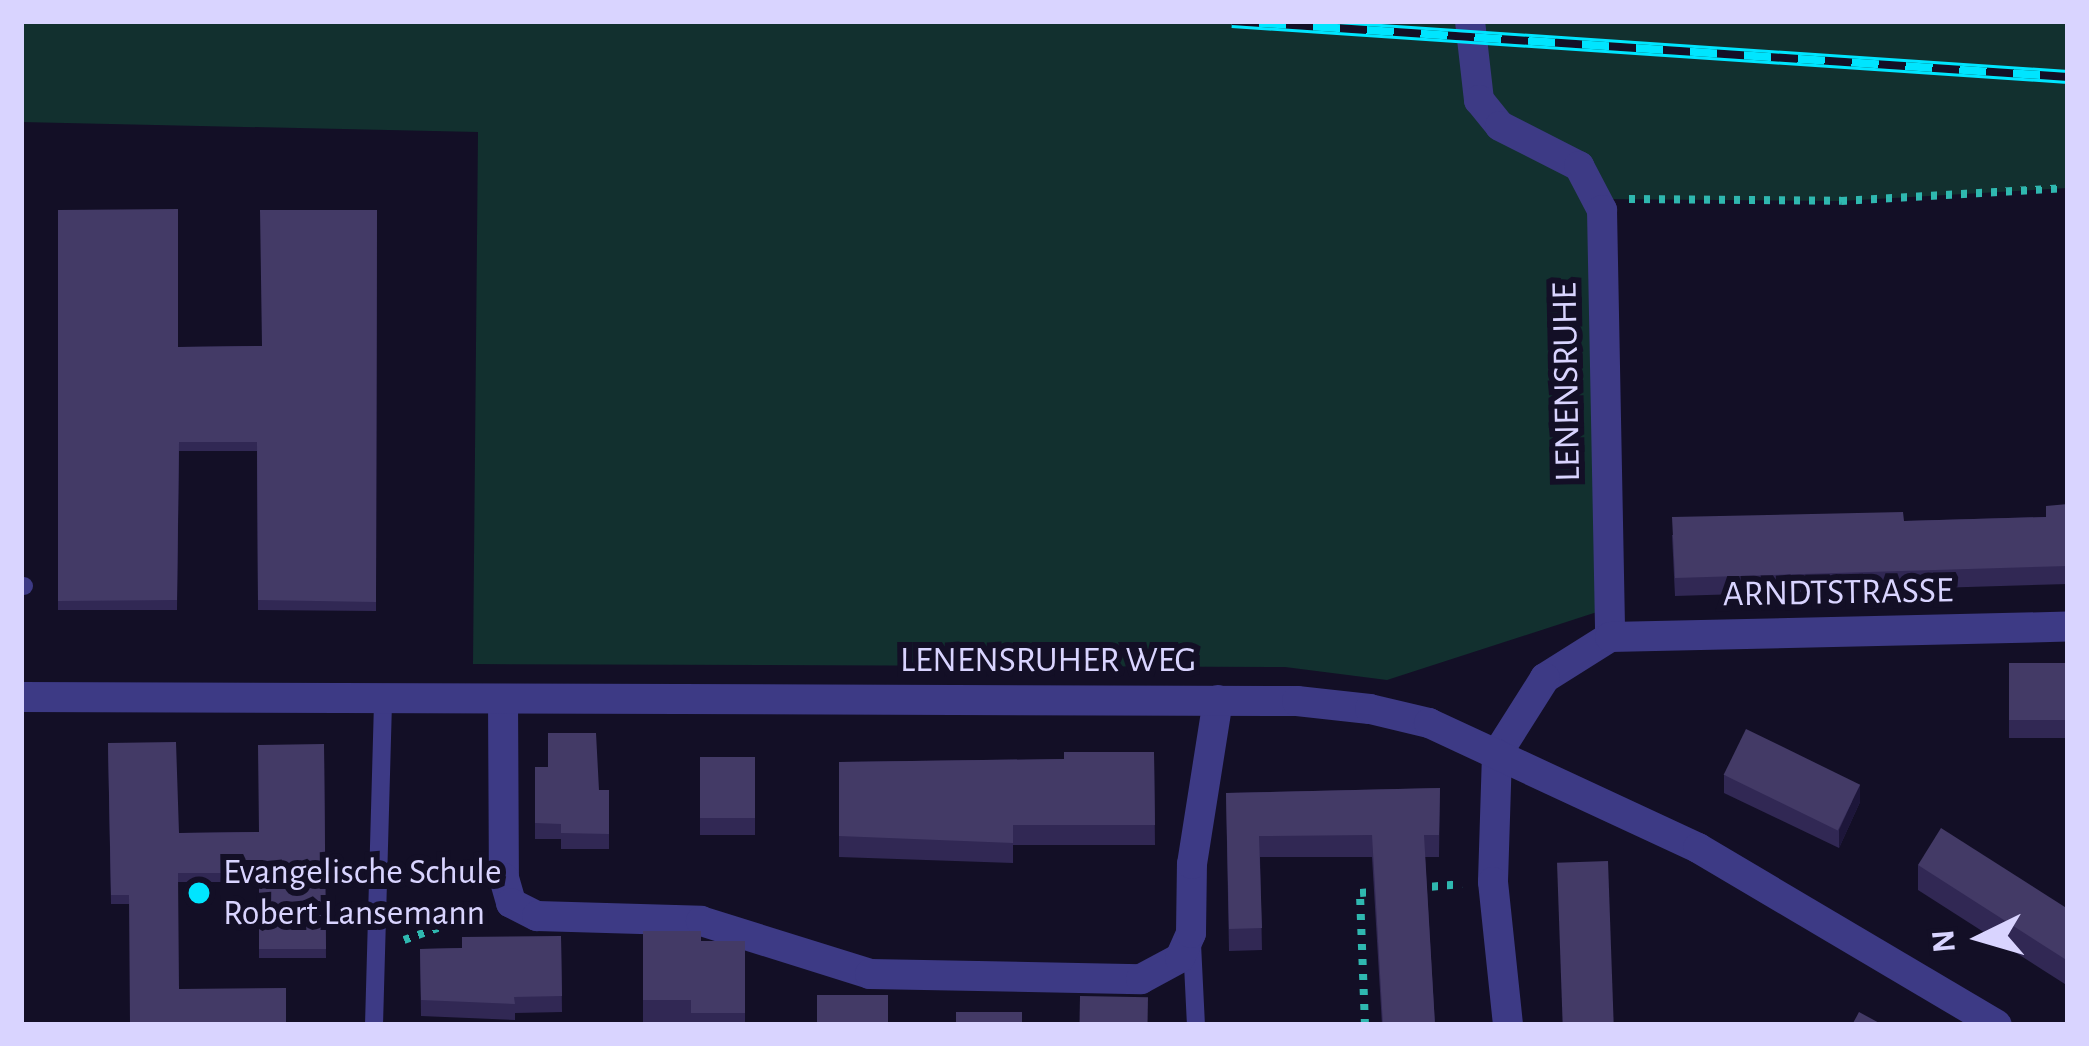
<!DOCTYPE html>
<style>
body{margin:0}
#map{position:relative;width:2089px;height:1046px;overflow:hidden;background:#130f26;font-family:"Alegreya Sans",sans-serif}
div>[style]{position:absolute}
.green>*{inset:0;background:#12302f}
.path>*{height:8px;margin-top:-4px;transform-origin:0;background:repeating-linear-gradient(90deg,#2fb8b0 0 6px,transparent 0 15px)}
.service>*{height:18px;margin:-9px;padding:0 9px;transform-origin:9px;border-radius:9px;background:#3d3a85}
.minor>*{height:30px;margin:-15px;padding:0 15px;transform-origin:15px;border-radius:15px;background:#3d3a85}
.tertiary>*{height:30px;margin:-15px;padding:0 15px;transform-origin:15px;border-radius:15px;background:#3d3a85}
.rail>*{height:14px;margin-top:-7px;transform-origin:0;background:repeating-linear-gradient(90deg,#130f26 0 27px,#00e5ff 0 54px);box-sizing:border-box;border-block:3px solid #00e5ff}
.wall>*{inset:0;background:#312854;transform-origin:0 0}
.shaded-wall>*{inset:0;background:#1d163a}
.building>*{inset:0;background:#433a66;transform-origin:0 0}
.dots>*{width:33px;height:33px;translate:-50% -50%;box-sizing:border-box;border:6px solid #130f26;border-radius:50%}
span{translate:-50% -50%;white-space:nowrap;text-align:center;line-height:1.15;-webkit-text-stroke:12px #130f26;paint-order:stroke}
.street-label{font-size:36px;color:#d9d4ff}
.poi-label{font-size:36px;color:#d9d4ff}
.left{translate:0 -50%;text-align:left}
.frame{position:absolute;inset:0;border:24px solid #d9d4ff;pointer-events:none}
.north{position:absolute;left:1921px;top:878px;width:120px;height:120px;-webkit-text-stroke:9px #130f26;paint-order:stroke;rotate:265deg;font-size:33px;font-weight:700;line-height:48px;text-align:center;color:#d9d4ff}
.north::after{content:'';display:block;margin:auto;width:42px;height:54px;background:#d9d4ff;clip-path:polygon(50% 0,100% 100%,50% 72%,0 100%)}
</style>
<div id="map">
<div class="green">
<div style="clip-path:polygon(21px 21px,2068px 21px,2068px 188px,1841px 201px,1597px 199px,1597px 612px,1387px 680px,1285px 667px,473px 664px,478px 132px,21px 122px)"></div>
</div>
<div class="path">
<div style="left:1629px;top:199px;width:212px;rotate:0.5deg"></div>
<div style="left:1841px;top:201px;width:227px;rotate:-3.3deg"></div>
<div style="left:1417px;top:888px;width:45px;rotate:-5.1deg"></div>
<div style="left:404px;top:940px;width:81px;rotate:-19.6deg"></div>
<div style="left:1365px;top:1025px;width:132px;rotate:-92.2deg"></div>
<div style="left:1360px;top:893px;width:24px;rotate:-5deg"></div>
</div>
<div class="service">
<div style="left:21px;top:586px;width:3px"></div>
<div style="left:1192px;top:944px;width:81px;rotate:87.2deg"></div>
<div style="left:374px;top:1025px;width:327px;rotate:-88.4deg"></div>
</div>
<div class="minor">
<div style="left:1470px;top:21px;width:80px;rotate:83.5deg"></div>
<div style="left:1479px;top:100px;width:33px;rotate:51deg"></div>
<div style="left:1500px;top:126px;width:89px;rotate:26.9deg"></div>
<div style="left:1579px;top:166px;width:50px;rotate:62.4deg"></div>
<div style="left:1602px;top:210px;width:427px;rotate:88.9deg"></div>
<div style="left:1610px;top:637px;width:77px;rotate:147.8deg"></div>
<div style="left:1545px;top:678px;width:90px;rotate:122.3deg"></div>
<div style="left:1497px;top:754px;width:128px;rotate:91.8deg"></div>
<div style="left:1493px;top:882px;width:144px;rotate:84deg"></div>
<div style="left:1610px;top:637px;width:458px;rotate:-1.3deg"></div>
<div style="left:503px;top:699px;width:179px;rotate:89.7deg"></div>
<div style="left:504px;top:878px;width:26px;rotate:74deg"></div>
<div style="left:511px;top:903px;width:29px;rotate:27deg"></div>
<div style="left:537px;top:916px;width:164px;rotate:1.7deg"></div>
<div style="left:701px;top:921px;width:177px;rotate:17.4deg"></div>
<div style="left:870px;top:974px;width:271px;rotate:1.1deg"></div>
<div style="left:1141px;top:979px;width:44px;rotate:-28.3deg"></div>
<div style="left:1180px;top:958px;width:27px;rotate:-66deg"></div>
<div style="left:1191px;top:933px;width:69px;rotate:-89.2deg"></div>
<div style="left:1192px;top:864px;width:166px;rotate:-81deg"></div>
</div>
<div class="tertiary">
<div style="left:21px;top:697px;width:1276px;rotate:0.18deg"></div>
<div style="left:1297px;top:701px;width:73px;rotate:6.3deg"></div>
<div style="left:1370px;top:709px;width:61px;rotate:13.3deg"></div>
<div style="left:1429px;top:723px;width:297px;rotate:24.9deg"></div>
<div style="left:1698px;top:848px;width:347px;rotate:30.6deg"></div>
</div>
<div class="rail">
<div style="left:1232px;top:21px;width:838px;rotate:3.83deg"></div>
</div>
<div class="wall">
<div style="clip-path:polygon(58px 210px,178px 347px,262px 346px,377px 210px,376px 611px,258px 610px,257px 451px,179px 451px,177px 610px,58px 610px)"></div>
<div style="clip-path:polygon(2068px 504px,2068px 584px,1675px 596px,1672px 535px,1904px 521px,2046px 517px)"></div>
<div style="left:2068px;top:663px;width:75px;height:59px;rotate:90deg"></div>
<div style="clip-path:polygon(108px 743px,179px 833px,259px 832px,324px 744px,326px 958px,259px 958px,259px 882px,178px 882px,129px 904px,111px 904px)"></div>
<div style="clip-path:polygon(1154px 752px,1155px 845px,1013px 845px,1013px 863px,839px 857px,839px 762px,1064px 759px)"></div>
<div style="left:700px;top:757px;width:55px;height:78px"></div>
<div style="clip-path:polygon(535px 767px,599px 790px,609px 790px,609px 849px,561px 849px,561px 839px,535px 839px)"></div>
<div style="clip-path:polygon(1724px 775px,1860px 802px,1839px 848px,1724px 793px)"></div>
<div style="clip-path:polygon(1440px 788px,1439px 857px,1425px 857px,1435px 1025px,1382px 1025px,1372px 857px,1260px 857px,1262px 950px,1229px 951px,1226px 793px)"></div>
<div style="clip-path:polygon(1918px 865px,2068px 909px,2068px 986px,1918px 890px)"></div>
<div style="clip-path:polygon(643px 931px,701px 941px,745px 941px,745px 1025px,643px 1025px)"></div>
<div style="clip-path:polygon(561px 936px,562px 1012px,515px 1013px,515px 1020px,421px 1016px,420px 949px,462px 948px)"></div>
</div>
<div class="shaded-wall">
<div style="clip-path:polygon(1860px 784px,1860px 802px,1839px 848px,1839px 830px)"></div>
</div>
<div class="building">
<div style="clip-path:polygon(178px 209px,178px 347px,262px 346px,260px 210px,377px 210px,376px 602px,258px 600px,257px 442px,179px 442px,177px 600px,58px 601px,58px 210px)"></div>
<div style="clip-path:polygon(2068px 504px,2068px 566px,1675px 578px,1672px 517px,1903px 512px,1904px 521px,2046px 517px,2046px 506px)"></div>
<div style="left:2068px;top:663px;width:57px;height:59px;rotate:90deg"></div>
<div style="left:1746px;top:729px;width:127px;height:51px;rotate:26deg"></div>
<div style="clip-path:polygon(548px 733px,596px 733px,599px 790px,609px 790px,609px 834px,561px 833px,561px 824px,535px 823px,535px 767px,548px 767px)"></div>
<div style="clip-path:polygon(176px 742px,179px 833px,259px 832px,258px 745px,324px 744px,326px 949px,259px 949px,259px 873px,178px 873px,179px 989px,286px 988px,286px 1025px,130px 1025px,129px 895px,111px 895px,108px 743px)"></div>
<div style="clip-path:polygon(1064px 752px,1154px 752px,1155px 825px,1013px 825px,1013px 843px,839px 836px,839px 762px,1064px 759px)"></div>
<div style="left:700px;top:757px;width:55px;height:61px"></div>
<div style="clip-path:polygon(1440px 788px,1439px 835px,1424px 835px,1435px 1025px,1383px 1025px,1372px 835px,1259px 836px,1262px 928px,1229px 929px,1226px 793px)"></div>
<div style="clip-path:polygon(1941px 828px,2068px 909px,2068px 961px,1918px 865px)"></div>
<div style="left:1608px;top:861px;width:164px;height:51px;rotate:88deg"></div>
<div style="clip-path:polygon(643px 931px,701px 931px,701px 941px,745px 941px,745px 1013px,691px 1013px,691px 1000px,643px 1000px)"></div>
<div style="clip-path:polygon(561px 936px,562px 996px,514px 997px,515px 1004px,421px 1000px,420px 949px,462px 948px,462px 937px)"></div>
<div style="left:817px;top:995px;width:71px;height:30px"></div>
<div style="left:1080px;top:996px;width:68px;height:29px;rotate:1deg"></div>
<div style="left:956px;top:1012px;width:66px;height:13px"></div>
<div style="clip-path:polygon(1859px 1012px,1883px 1025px,1852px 1025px)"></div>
</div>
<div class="dots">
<div style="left:199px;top:893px;background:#00e5ff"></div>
</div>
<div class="street-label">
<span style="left:1567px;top:382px;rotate:-91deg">LENENSRUHE</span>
<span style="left:1838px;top:593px;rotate:-1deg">ARNDTSTRASSE</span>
<span style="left:1048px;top:661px">LENENSRUHER WEG</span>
</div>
<div class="poi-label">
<span class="left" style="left:223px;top:893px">Evangelische Schule<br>Robert Lansemann</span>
</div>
<div class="frame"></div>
<div class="north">N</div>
</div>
